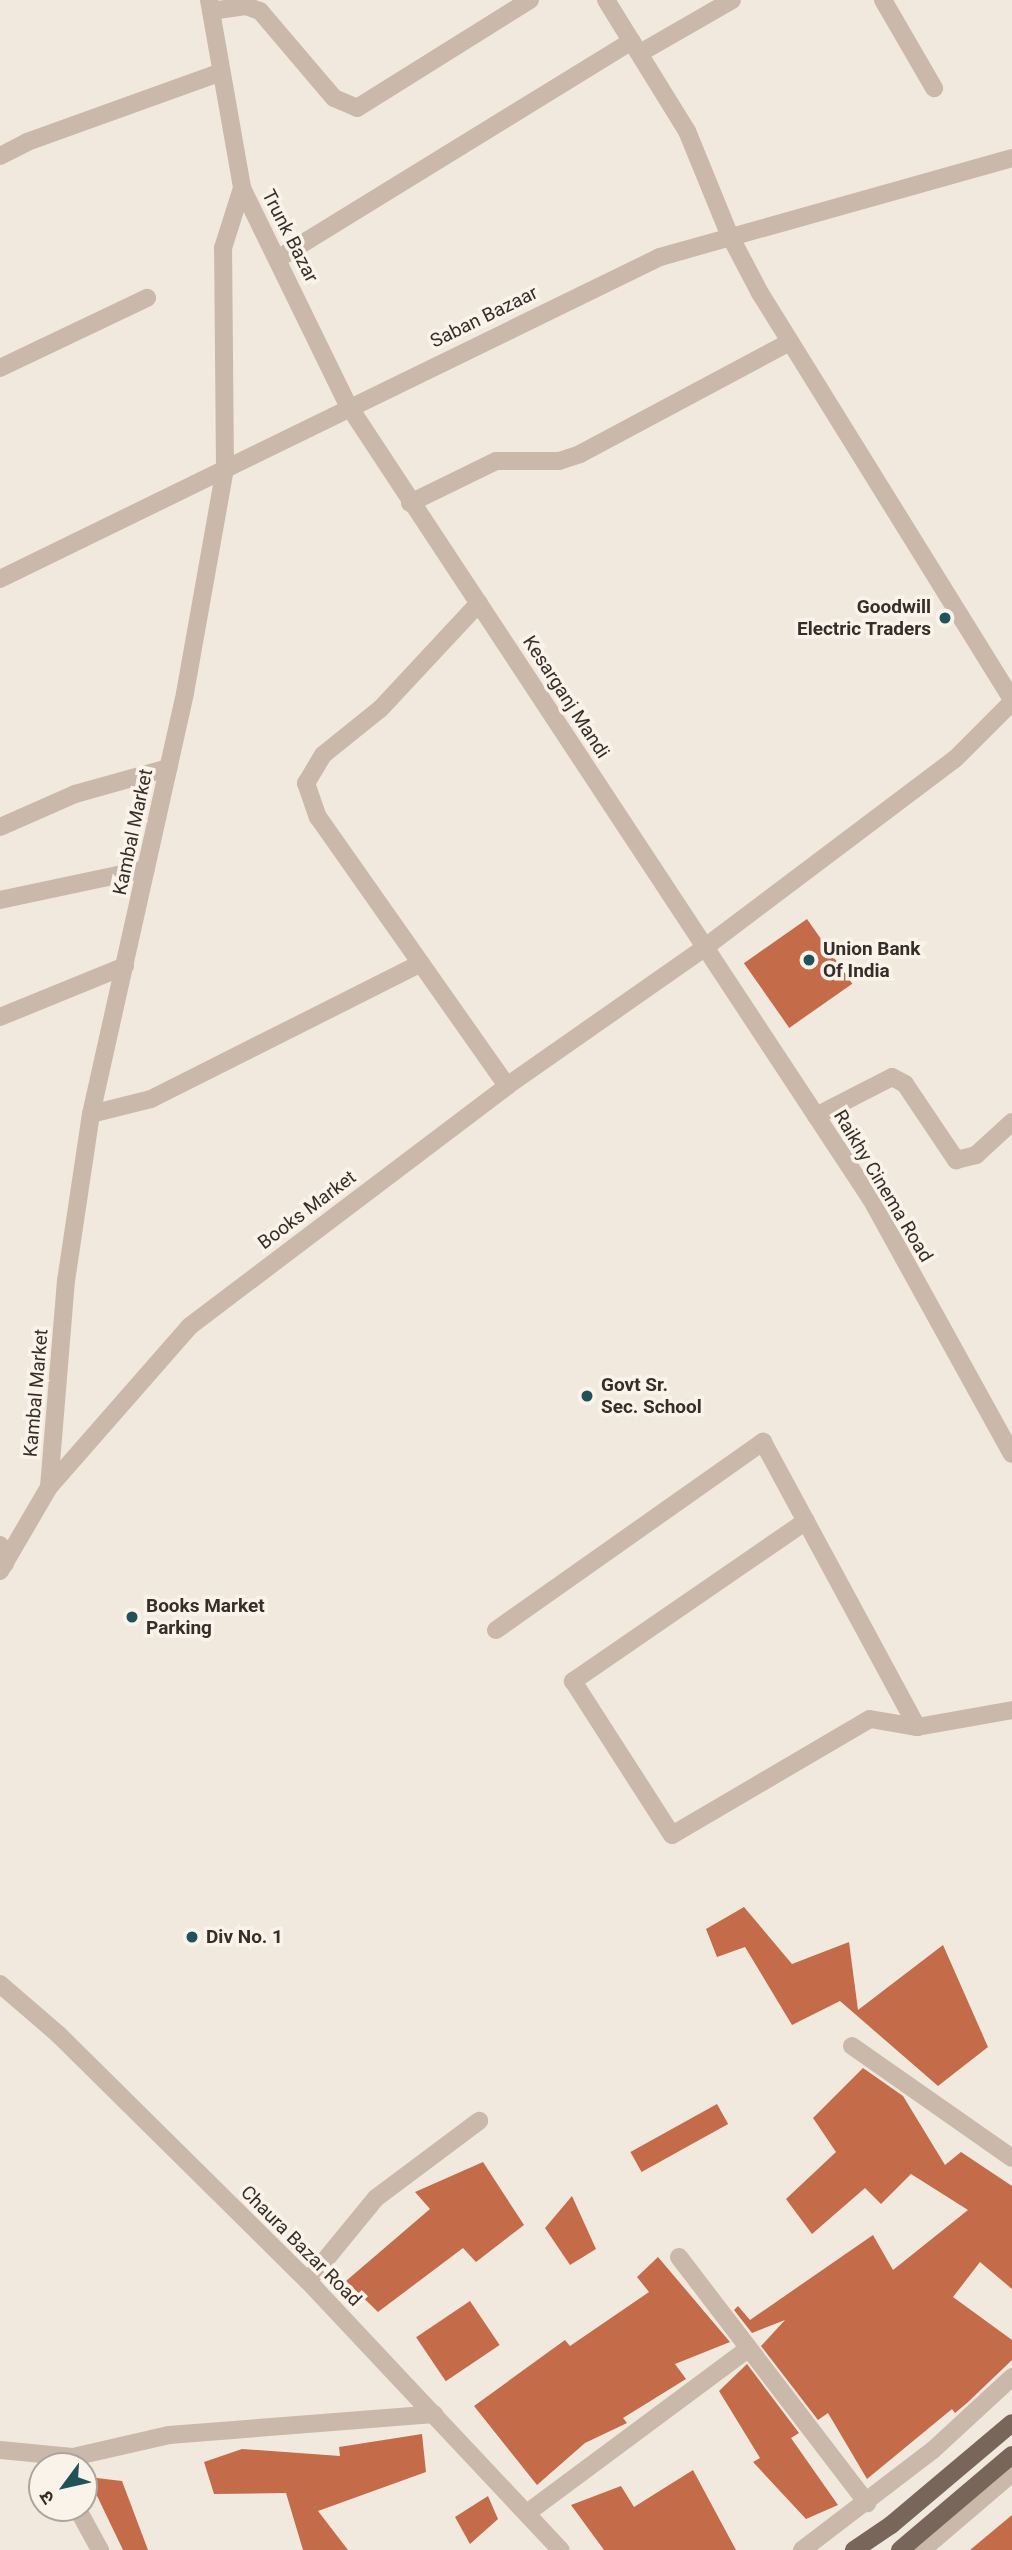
<!DOCTYPE html>
<meta charset="utf-8">
<style>
body{margin:0}
#map{position:relative;width:1012px;height:2550px;overflow:hidden;background:#f2e9de;font-family:Roboto,"Noto Sans Devanagari",sans-serif}
div>[style]{position:absolute}
.building>*{inset:0;background:#c46b4a;transform-origin:0 0}
.minor>*{height:18px;margin:-9px;padding:0 9px;transform-origin:9px;border-radius:9px;background:#cab9aa}
.tertiary>*{height:18px;margin:-9px;padding:0 9px;transform-origin:9px;border-radius:9px;background:#cab9aa}
.primary>*{height:18px;margin:-9px;padding:0 9px;transform-origin:9px;border-radius:9px;background:#79665b}
.dots>*{width:19px;height:19px;translate:-50% -50%;box-sizing:border-box;border:4px solid #faf3ea;border-radius:50%}
span{translate:-50% -50%;white-space:nowrap;text-align:center;line-height:1.15;-webkit-text-stroke:7px #faf3ea;paint-order:stroke}
.street-label{font-size:19px;color:#382e29}
.poi-label{font-size:19px;color:#382e29;font-weight:700}
.right{translate:-100% -50%;text-align:right}
.left{translate:0 -50%;text-align:left}
.north{position:absolute;left:28px;top:2452px;width:70px;height:70px;box-sizing:border-box;background:#faf3ea;border:2px solid #aca49d;border-radius:50%;rotate:237deg;font-size:19px;font-weight:700;line-height:28px;text-align:center;color:#382e29}
.north::after{content:'';display:block;margin:auto;width:24px;height:32px;background:#1f5359;clip-path:polygon(50% 0,100% 100%,50% 72%,0 100%)}
</style>
<div id="map">
<div class="building">
<div style="left:807px;top:919px;width:79px;height:77px;rotate:55deg"></div>
<div style="clip-path:polygon(744px 1907px,792px 1964px,849px 1942px,858px 2010px,943px 1945px,988px 2047px,938px 2086px,840px 2001px,792px 2025px,745px 1947px,717px 1957px,706px 1929px)"></div>
<div style="clip-path:polygon(863px 2068px,903px 2096px,945px 2165px,961px 2152px,1012px 2186px,1012px 2289px,980px 2262px,953px 2297px,1012px 2340px,1012px 2360px,967px 2403px,955px 2413px,952px 2409px,867px 2479px,828px 2413px,818px 2420px,761px 2346px,785px 2320px,752px 2333px,734px 2310px,738px 2306px,750px 2320px,873px 2235px,893px 2270px,968px 2210px,911px 2174px,881px 2204px,865px 2188px,812px 2234px,786px 2199px,836px 2152px,813px 2118px)"></div>
<div style="left:717px;top:2104px;width:23px;height:99px;rotate:61deg"></div>
<div style="clip-path:polygon(483px 2162px,524px 2225px,476px 2262px,463px 2248px,378px 2312px,346px 2281px,430px 2209px,415px 2192px)"></div>
<div style="clip-path:polygon(572px 2196px,596px 2249px,570px 2265px,545px 2228px)"></div>
<div style="clip-path:polygon(658px 2257px,730px 2342px,675px 2364px,686px 2379px,623px 2418px,627px 2423px,585px 2443px,537px 2485px,474px 2406px,565px 2340px,570px 2346px,649px 2292px,637px 2277px)"></div>
<div style="left:470px;top:2301px;width:53px;height:65px;rotate:56deg"></div>
<div style="clip-path:polygon(747px 2364px,799px 2433px,791px 2438px,838px 2505px,806px 2519px,753px 2462px,760px 2458px,719px 2391px)"></div>
<div style="clip-path:polygon(422px 2434px,426px 2472px,318px 2511px,348px 2550px,303px 2550px,286px 2493px,214px 2494px,204px 2462px,242px 2449px,340px 2456px,339px 2447px)"></div>
<div style="clip-path:polygon(693px 2470px,736px 2550px,604px 2550px,571px 2505px,621px 2486px,634px 2507px)"></div>
<div style="clip-path:polygon(88px 2477px,122px 2481px,148px 2550px,123px 2550px)"></div>
<div style="clip-path:polygon(488px 2496px,498px 2519px,470px 2544px,455px 2517px)"></div>
<div style="clip-path:polygon(1012px 2515px,1012px 2550px,970px 2550px)"></div>
</div>
<div class="minor">
<div style="left:606px;top:0;width:154px;rotate:58.3deg"></div>
<div style="left:687px;top:131px;width:111px;rotate:67.8deg"></div>
<div style="left:729px;top:234px;width:67px;rotate:62.3deg"></div>
<div style="left:760px;top:293px;width:478px;rotate:58.2deg"></div>
<div style="left:883px;top:0;width:102px;rotate:59.9deg"></div>
<div style="left:211px;top:11px;width:35px;rotate:-8deg"></div>
<div style="left:246px;top:6px;width:15px;rotate:20deg"></div>
<div style="left:260px;top:11px;width:114px;rotate:49.6deg"></div>
<div style="left:334px;top:98px;width:25px;rotate:23deg"></div>
<div style="left:357px;top:108px;width:204px;rotate:-32deg"></div>
<div style="left:640px;top:53px;width:106px;rotate:-29.9deg"></div>
<div style="left:0;top:156px;width:30px;rotate:-27deg"></div>
<div style="left:27px;top:142px;width:206px;rotate:-19.8deg"></div>
<div style="left:279px;top:258px;width:414px;rotate:-31.6deg"></div>
<div style="left:0;top:368px;width:163px;rotate:-25.5deg"></div>
<div style="left:410px;top:503px;width:96px;rotate:-26deg"></div>
<div style="left:496px;top:461px;width:63px"></div>
<div style="left:559px;top:461px;width:22px;rotate:-18deg"></div>
<div style="left:580px;top:454px;width:238px;rotate:-28.1deg"></div>
<div style="left:0;top:579px;width:734px;rotate:-26.01deg"></div>
<div style="left:660px;top:257px;width:366px;rotate:-15.7deg"></div>
<div style="left:479px;top:603px;width:145px;rotate:133deg"></div>
<div style="left:380px;top:709px;width:73px;rotate:141.1deg"></div>
<div style="left:323px;top:755px;width:33px;rotate:121deg"></div>
<div style="left:306px;top:783px;width:36px;rotate:71deg"></div>
<div style="left:318px;top:817px;width:329px;rotate:54.9deg"></div>
<div style="left:0;top:827px;width:82px;rotate:-23.7deg"></div>
<div style="left:75px;top:794px;width:97px;rotate:-15.6deg"></div>
<div style="left:0;top:900px;width:149px;rotate:-12deg"></div>
<div style="left:0;top:1017px;width:135px;rotate:-22.2deg"></div>
<div style="left:91px;top:1114px;width:62px;rotate:-14deg"></div>
<div style="left:151px;top:1099px;width:302px;rotate:-26.7deg"></div>
<div style="left:816px;top:1116px;width:85px;rotate:-27.2deg"></div>
<div style="left:892px;top:1077px;width:15px;rotate:28deg"></div>
<div style="left:905px;top:1084px;width:92px;rotate:56.1deg"></div>
<div style="left:956px;top:1160px;width:21px;rotate:-14deg"></div>
<div style="left:976px;top:1155px;width:49px;rotate:-42.5deg"></div>
<div style="left:49px;top:1487px;width:207px;rotate:-85.3deg"></div>
<div style="left:66px;top:1281px;width:169px;rotate:-81.5deg"></div>
<div style="left:91px;top:1114px;width:431px;rotate:-77.4deg"></div>
<div style="left:185px;top:693px;width:228px;rotate:-79.9deg"></div>
<div style="left:225px;top:469px;width:221px;rotate:-90.5deg"></div>
<div style="left:223px;top:248px;width:63px;rotate:-72.4deg"></div>
<div style="left:806px;top:1521px;width:283px;rotate:145.5deg"></div>
<div style="left:573px;top:1681px;width:183px;rotate:57.3deg"></div>
<div style="left:672px;top:1835px;width:229px;rotate:-30.4deg"></div>
<div style="left:870px;top:1719px;width:48px;rotate:9.7deg"></div>
<div style="left:917px;top:1727px;width:97px;rotate:-10.1deg"></div>
<div style="left:0;top:1545px;width:19px;rotate:74deg"></div>
<div style="left:496px;top:1630px;width:327px;rotate:-35.2deg"></div>
<div style="left:763px;top:1442px;width:324px;rotate:61.6deg"></div>
<div style="left:852px;top:2046px;width:195px;rotate:35deg"></div>
<div style="left:679px;top:2257px;width:310px;rotate:52.6deg"></div>
<div style="left:308px;top:2281px;width:107px;rotate:-50.7deg"></div>
<div style="left:376px;top:2198px;width:129px;rotate:-36.8deg"></div>
<div style="left:0;top:2450px;width:73px;rotate:5.5deg"></div>
<div style="left:73px;top:2457px;width:98px;rotate:-12.9deg"></div>
<div style="left:169px;top:2435px;width:266px;rotate:-4.5deg"></div>
<div style="left:77px;top:2508px;width:48px;rotate:61.3deg"></div>
<div style="left:527px;top:2513px;width:275px;rotate:-36.6deg"></div>
</div>
<div class="tertiary">
<div style="left:209px;top:0;width:191px;rotate:80deg"></div>
<div style="left:242px;top:188px;width:242px;rotate:64deg"></div>
<div style="left:348px;top:405px;width:951px;rotate:56.63deg"></div>
<div style="left:871px;top:1199px;width:291px;rotate:61.1deg"></div>
<div style="left:0;top:1571px;width:97px;rotate:-59.7deg"></div>
<div style="left:49px;top:1487px;width:214px;rotate:-48.8deg"></div>
<div style="left:190px;top:1326px;width:398px;rotate:-37.1deg"></div>
<div style="left:507px;top:1086px;width:241px;rotate:-35deg"></div>
<div style="left:704px;top:948px;width:314px;rotate:-37deg"></div>
<div style="left:955px;top:759px;width:81px;rotate:-45deg"></div>
<div style="left:0;top:1984px;width:77px;rotate:40.8deg"></div>
<div style="left:58px;top:2034px;width:351px;rotate:44.7deg"></div>
<div style="left:308px;top:2281px;width:369px;rotate:46.8deg"></div>
<div style="left:802px;top:2550px;width:165px;rotate:-37.4deg"></div>
<div style="left:933px;top:2450px;width:108px;rotate:-42.7deg"></div>
<div style="left:922px;top:2550px;width:118px;rotate:-40.5deg"></div>
</div>
<div class="primary">
<div style="left:854px;top:2550px;width:45px;rotate:-34deg"></div>
<div style="left:891px;top:2525px;width:158px;rotate:-40.1deg"></div>
<div style="left:900px;top:2550px;width:147px;rotate:-40.3deg"></div>
</div>
<div class="dots">
<div style="left:945px;top:618px;background:#1f5359"></div>
<div style="left:809px;top:960px;background:#1f5359"></div>
<div style="left:587px;top:1396px;background:#1f5359"></div>
<div style="left:132px;top:1617px;background:#1f5359"></div>
<div style="left:192px;top:1937px;background:#1f5359"></div>
</div>
<div class="street-label">
<span style="left:290px;top:236px;rotate:63deg">Trunk Bazar</span>
<span style="left:484px;top:317px;rotate:-26deg">Saban Bazaar</span>
<span style="left:566px;top:697px;rotate:57deg">Kesarganj Mandi</span>
<span style="left:133px;top:832px;rotate:-78deg">Kambal Market</span>
<span style="left:883px;top:1186px;rotate:59deg">Raikhy Cinema Road</span>
<span style="left:307px;top:1210px;rotate:-37deg">Books Market</span>
<span style="left:36px;top:1393px;rotate:-85deg">Kambal Market</span>
<span style="left:301px;top:2246px;rotate:45deg">Chaura Bazar Road</span>
</div>
<div class="poi-label">
<span class="right" style="left:931px;top:618px">Goodwill<br>Electric Traders</span>
<span class="left" style="left:823px;top:960px">Union Bank<br>Of India</span>
<span class="left" style="left:601px;top:1396px">Govt Sr.<br>Sec. School</span>
<span class="left" style="left:146px;top:1617px">Books Market<br>Parking</span>
<span class="left" style="left:206px;top:1937px">Div No. 1</span>
</div>
<div class="north">उ</div>
</div>
